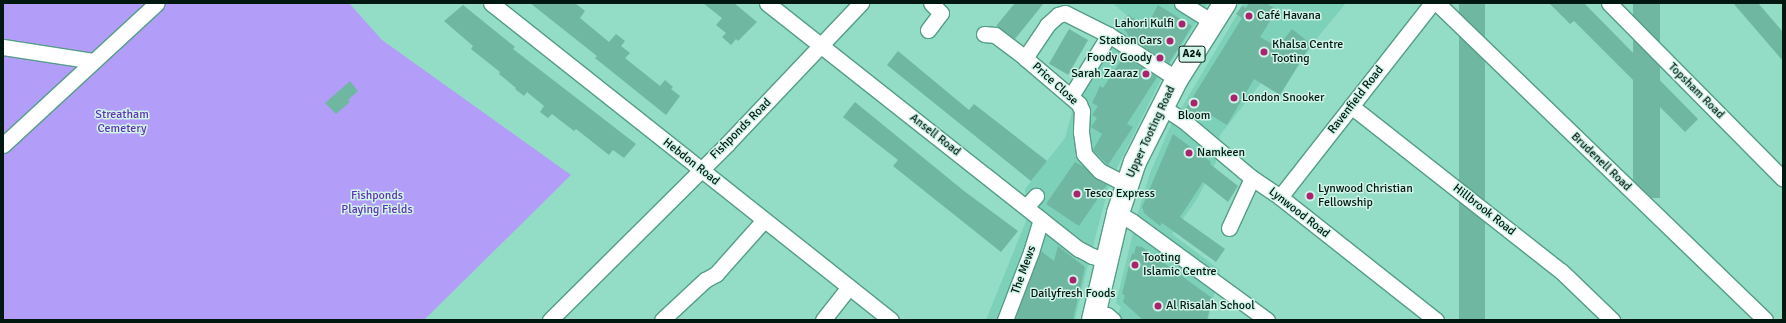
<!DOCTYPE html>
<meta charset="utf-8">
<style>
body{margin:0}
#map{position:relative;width:1786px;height:323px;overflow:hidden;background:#93dcc5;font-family:Signika,sans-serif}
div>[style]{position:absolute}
.built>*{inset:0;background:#7dd1b8}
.green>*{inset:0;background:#b29ef9}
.building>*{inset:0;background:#6fb7a1;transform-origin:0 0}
.roads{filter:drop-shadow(1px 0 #559d88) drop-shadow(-1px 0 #559d88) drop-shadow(0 1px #559d88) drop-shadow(0 -1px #559d88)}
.minor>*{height:15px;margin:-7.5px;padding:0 7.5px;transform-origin:7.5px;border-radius:7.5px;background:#fff}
.highway>*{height:22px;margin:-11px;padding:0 11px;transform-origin:11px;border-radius:11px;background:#fff}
.dots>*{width:11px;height:11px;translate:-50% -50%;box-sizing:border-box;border:2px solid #d1f4e8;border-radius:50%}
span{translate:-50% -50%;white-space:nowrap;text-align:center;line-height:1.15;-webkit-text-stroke:3px #d1f4e8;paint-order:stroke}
.shield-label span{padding:1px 3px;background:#d1f4e8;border:1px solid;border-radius:3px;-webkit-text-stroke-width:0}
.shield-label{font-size:11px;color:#001810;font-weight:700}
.poi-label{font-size:12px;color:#001810}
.left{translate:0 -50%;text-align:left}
.right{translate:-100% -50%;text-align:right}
.street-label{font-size:12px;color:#001810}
.park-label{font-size:12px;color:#6032b6}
.frame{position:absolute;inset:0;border:4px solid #001810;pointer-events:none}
</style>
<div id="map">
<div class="built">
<div style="clip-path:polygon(1112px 3px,1208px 3px,1162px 77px,1110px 182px,1087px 269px,1075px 320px,986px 320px,1026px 221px,1025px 189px,1065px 138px,1076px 97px,1116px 31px,1127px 15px)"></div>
<div style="clip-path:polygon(1244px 3px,1346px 3px,1313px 43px,1280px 95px,1261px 83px,1220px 135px,1216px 162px,1197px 199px,1172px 234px,1220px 270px,1208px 320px,1115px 320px,1121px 307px,1116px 303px,1138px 212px,1150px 173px,1170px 127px)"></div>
</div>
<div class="green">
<div style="clip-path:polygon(3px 3px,349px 3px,382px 40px,571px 175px,424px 320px,3px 320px)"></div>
</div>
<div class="building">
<div style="clip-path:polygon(530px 3px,575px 3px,585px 11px,580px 18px,609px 42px,616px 34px,625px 41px,621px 46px,630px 53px,625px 58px,660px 86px,665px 80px,673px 87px,671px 89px,680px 96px,666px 115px,595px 58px,597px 56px)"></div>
<div style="clip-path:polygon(703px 3px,734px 3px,757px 22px,738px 41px,736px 39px,731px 45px,722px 37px,726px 33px,716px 25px,722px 18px)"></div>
<div style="clip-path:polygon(1015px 3px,1044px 3px,1015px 39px,996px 26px)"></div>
<div style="clip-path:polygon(1249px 3px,1266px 3px,1277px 10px,1260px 37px,1278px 47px,1292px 29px,1311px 44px,1280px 95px,1254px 79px,1227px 125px,1204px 111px,1203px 113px,1200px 112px,1198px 116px,1186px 108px,1242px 18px,1236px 14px,1242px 6px,1246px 8px)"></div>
<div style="left:1459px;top:3px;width:26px;height:451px"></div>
<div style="clip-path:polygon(1549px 3px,1584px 3px,1698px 119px,1685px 132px,1574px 21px,1570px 24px)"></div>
<div style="left:1633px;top:3px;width:27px;height:195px"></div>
<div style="clip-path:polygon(1733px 3px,1758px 3px,1783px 32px,1783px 61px)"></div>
<div style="clip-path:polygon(463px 5px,515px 47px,513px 49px,636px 144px,624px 158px,613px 150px,609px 155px,576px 129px,574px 131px,552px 114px,548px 118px,540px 112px,544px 106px,527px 92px,524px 96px,515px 89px,516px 88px,499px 74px,500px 72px,471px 49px,473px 46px,444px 21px)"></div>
<div style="clip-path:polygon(1158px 5px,1192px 26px,1169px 63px,1130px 38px,1121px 24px,1128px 15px,1143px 24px,1147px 18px,1150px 20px)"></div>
<div style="left:1069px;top:29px;width:22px;height:40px;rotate:30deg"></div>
<div style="clip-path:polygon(898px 51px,969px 110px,974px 104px,1047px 161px,1031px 181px,887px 65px)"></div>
<div style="clip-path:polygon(1124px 56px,1157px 77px,1127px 124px,1133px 127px,1108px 165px,1093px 150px,1102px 134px,1091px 127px,1097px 118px,1092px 115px,1098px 106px,1092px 103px,1100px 86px,1103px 88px)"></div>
<div style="clip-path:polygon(350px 81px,358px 91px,348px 100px,350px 102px,336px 114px,325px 103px)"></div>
<div style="clip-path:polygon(855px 102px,964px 191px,1018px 231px,1001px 252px,893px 166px,898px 160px,843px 117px)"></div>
<div style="clip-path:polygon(1173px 134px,1211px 162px,1210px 164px,1238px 186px,1228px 202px,1203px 182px,1180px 217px,1225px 249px,1216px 262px,1162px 223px,1160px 226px,1144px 213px,1142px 207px)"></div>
<div style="clip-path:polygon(1075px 162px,1083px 166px,1096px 179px,1107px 185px,1079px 226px,1046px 204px)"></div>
<div style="clip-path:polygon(1058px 246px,1085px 267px,1073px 320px,1015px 320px,1041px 251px,1054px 261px)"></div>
<div style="clip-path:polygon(1136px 246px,1142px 247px,1212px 298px,1207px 320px,1143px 320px,1123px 302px,1125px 295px,1122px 294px,1132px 253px,1134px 254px)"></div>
</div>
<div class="roads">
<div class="minor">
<div style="left:491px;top:3px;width:510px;rotate:38.4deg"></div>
<div style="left:767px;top:3px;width:397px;rotate:38.3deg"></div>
<div style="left:1079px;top:249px;width:15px;rotate:28deg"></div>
<div style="left:1092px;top:256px;width:16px;rotate:15deg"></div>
<div style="left:1182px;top:3px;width:36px;rotate:32deg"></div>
<div style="left:1437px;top:3px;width:456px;rotate:44deg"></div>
<div style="left:1609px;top:3px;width:247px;rotate:45.3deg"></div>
<div style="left:928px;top:30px;width:21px;rotate:-53deg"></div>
<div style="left:941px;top:13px;width:14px;rotate:-135deg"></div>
<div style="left:984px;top:34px;width:11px;rotate:5deg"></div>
<div style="left:995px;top:35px;width:38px;rotate:37deg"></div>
<div style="left:1025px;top:58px;width:71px;rotate:40.4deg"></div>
<div style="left:1079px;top:104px;width:8px;rotate:67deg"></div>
<div style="left:1082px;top:111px;width:21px;rotate:93deg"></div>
<div style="left:1081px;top:132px;width:22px;rotate:82deg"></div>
<div style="left:1084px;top:154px;width:23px;rotate:47deg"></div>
<div style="left:1100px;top:171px;width:30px;rotate:27deg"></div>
<div style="left:3px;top:47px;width:91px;rotate:8.8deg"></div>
<div style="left:1025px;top:58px;width:40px;rotate:-56deg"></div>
<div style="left:1047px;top:25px;width:15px;rotate:-42deg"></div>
<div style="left:1058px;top:15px;width:7px;rotate:-16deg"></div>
<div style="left:1065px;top:13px;width:49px;rotate:26.6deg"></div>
<div style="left:1109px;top:35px;width:81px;rotate:32.9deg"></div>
<div style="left:1071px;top:96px;width:72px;rotate:-58.1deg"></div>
<div style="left:1161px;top:106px;width:27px;rotate:33deg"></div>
<div style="left:1184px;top:121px;width:89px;rotate:40deg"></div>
<div style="left:1252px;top:178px;width:34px;rotate:34deg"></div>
<div style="left:1280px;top:197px;width:199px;rotate:38.3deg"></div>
<div style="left:1351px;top:106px;width:267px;rotate:38.2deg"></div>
<div style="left:1561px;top:271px;width:71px;rotate:43.9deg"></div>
<div style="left:3px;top:145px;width:209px;rotate:-42.7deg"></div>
<div style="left:1280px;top:197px;width:246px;rotate:-51.9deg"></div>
<div style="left:1026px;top:207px;width:15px;rotate:-48deg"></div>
<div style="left:1118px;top:213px;width:17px;rotate:31deg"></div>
<div style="left:1133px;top:222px;width:166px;rotate:36.2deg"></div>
<div style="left:1229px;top:228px;width:55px;rotate:-65.3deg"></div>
<div style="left:1095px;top:312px;width:12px;rotate:14deg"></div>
<div style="left:1107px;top:315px;width:8px;rotate:40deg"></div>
<div style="left:550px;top:320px;width:250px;rotate:-44.8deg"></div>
<div style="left:727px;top:144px;width:195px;rotate:-46.5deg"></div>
<div style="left:662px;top:320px;width:59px;rotate:-42.9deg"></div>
<div style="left:705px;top:280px;width:13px;rotate:-29deg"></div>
<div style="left:716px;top:274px;width:72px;rotate:-48.4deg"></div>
<div style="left:823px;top:320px;width:42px;rotate:-51.8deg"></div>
<div style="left:1005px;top:320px;width:73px;rotate:-69.1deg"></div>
<div style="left:1031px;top:252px;width:34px;rotate:-73deg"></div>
</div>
<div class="highway">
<div style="left:1093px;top:320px;width:110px;rotate:-76.8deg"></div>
<div style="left:1118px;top:213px;width:54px;rotate:-71.6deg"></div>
<div style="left:1135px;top:162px;width:93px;rotate:-63.2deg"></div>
<div style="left:1177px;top:79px;width:90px;rotate:-57.7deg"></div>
</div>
</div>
<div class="dots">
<div style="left:1249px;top:16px;background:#aa246d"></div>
<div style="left:1182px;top:24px;background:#aa246d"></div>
<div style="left:1170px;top:41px;background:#aa246d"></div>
<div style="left:1264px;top:52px;background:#aa246d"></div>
<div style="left:1160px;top:58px;background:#aa246d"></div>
<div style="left:1146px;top:74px;background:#aa246d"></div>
<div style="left:1234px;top:98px;background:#aa246d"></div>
<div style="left:1194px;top:103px;background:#aa246d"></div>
<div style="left:1189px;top:153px;background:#aa246d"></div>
<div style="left:1077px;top:194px;background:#aa246d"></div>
<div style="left:1310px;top:196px;background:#aa246d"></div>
<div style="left:1135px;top:265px;background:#aa246d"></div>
<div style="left:1073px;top:280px;background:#aa246d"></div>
<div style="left:1158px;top:306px;background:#aa246d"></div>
</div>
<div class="shield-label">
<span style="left:1192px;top:54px">A24</span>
</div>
<div class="poi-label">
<span class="left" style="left:1257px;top:16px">Café Havana</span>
<span class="right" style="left:1174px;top:24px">Lahori Kulfi</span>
<span class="right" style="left:1162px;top:41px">Station Cars</span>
<span class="left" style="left:1272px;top:52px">Khalsa Centre<br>Tooting</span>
<span class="right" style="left:1152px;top:58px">Foody Goody</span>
<span class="right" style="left:1138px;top:74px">Sarah Zaaraz</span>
<span class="left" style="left:1242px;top:98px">London Snooker</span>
<span style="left:1194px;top:116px">Bloom</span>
<span class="left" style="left:1197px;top:153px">Namkeen</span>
<span class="left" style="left:1318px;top:196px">Lynwood Christian<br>Fellowship</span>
<span class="left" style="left:1085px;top:194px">Tesco Express</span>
<span class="left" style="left:1143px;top:265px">Tooting<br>Islamic Centre</span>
<span style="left:1073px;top:294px">Dailyfresh Foods</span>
<span class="left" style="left:1166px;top:306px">Al Risalah School</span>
</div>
<div class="street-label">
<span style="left:1055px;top:84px;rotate:42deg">Price Close</span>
<span style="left:1696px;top:91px;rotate:45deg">Topsham Road</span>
<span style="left:1356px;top:100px;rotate:-52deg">Ravenfield Road</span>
<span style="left:741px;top:129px;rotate:-45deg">Fishponds Road</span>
<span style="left:1151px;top:132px;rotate:-65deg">Upper Tooting Road</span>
<span style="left:935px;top:135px;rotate:38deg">Ansell Road</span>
<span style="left:691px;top:162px;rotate:38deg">Hebdon Road</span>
<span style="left:1601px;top:162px;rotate:44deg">Brudenell Road</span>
<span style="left:1484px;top:210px;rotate:38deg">Hillbrook Road</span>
<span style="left:1299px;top:213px;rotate:38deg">Lynwood Road</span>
<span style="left:1024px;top:270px;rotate:-70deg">The Mews</span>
</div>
<div class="park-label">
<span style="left:122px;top:122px">Streatham<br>Cemetery</span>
<span style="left:377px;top:203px">Fishponds<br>Playing Fields</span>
</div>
<div class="frame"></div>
</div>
